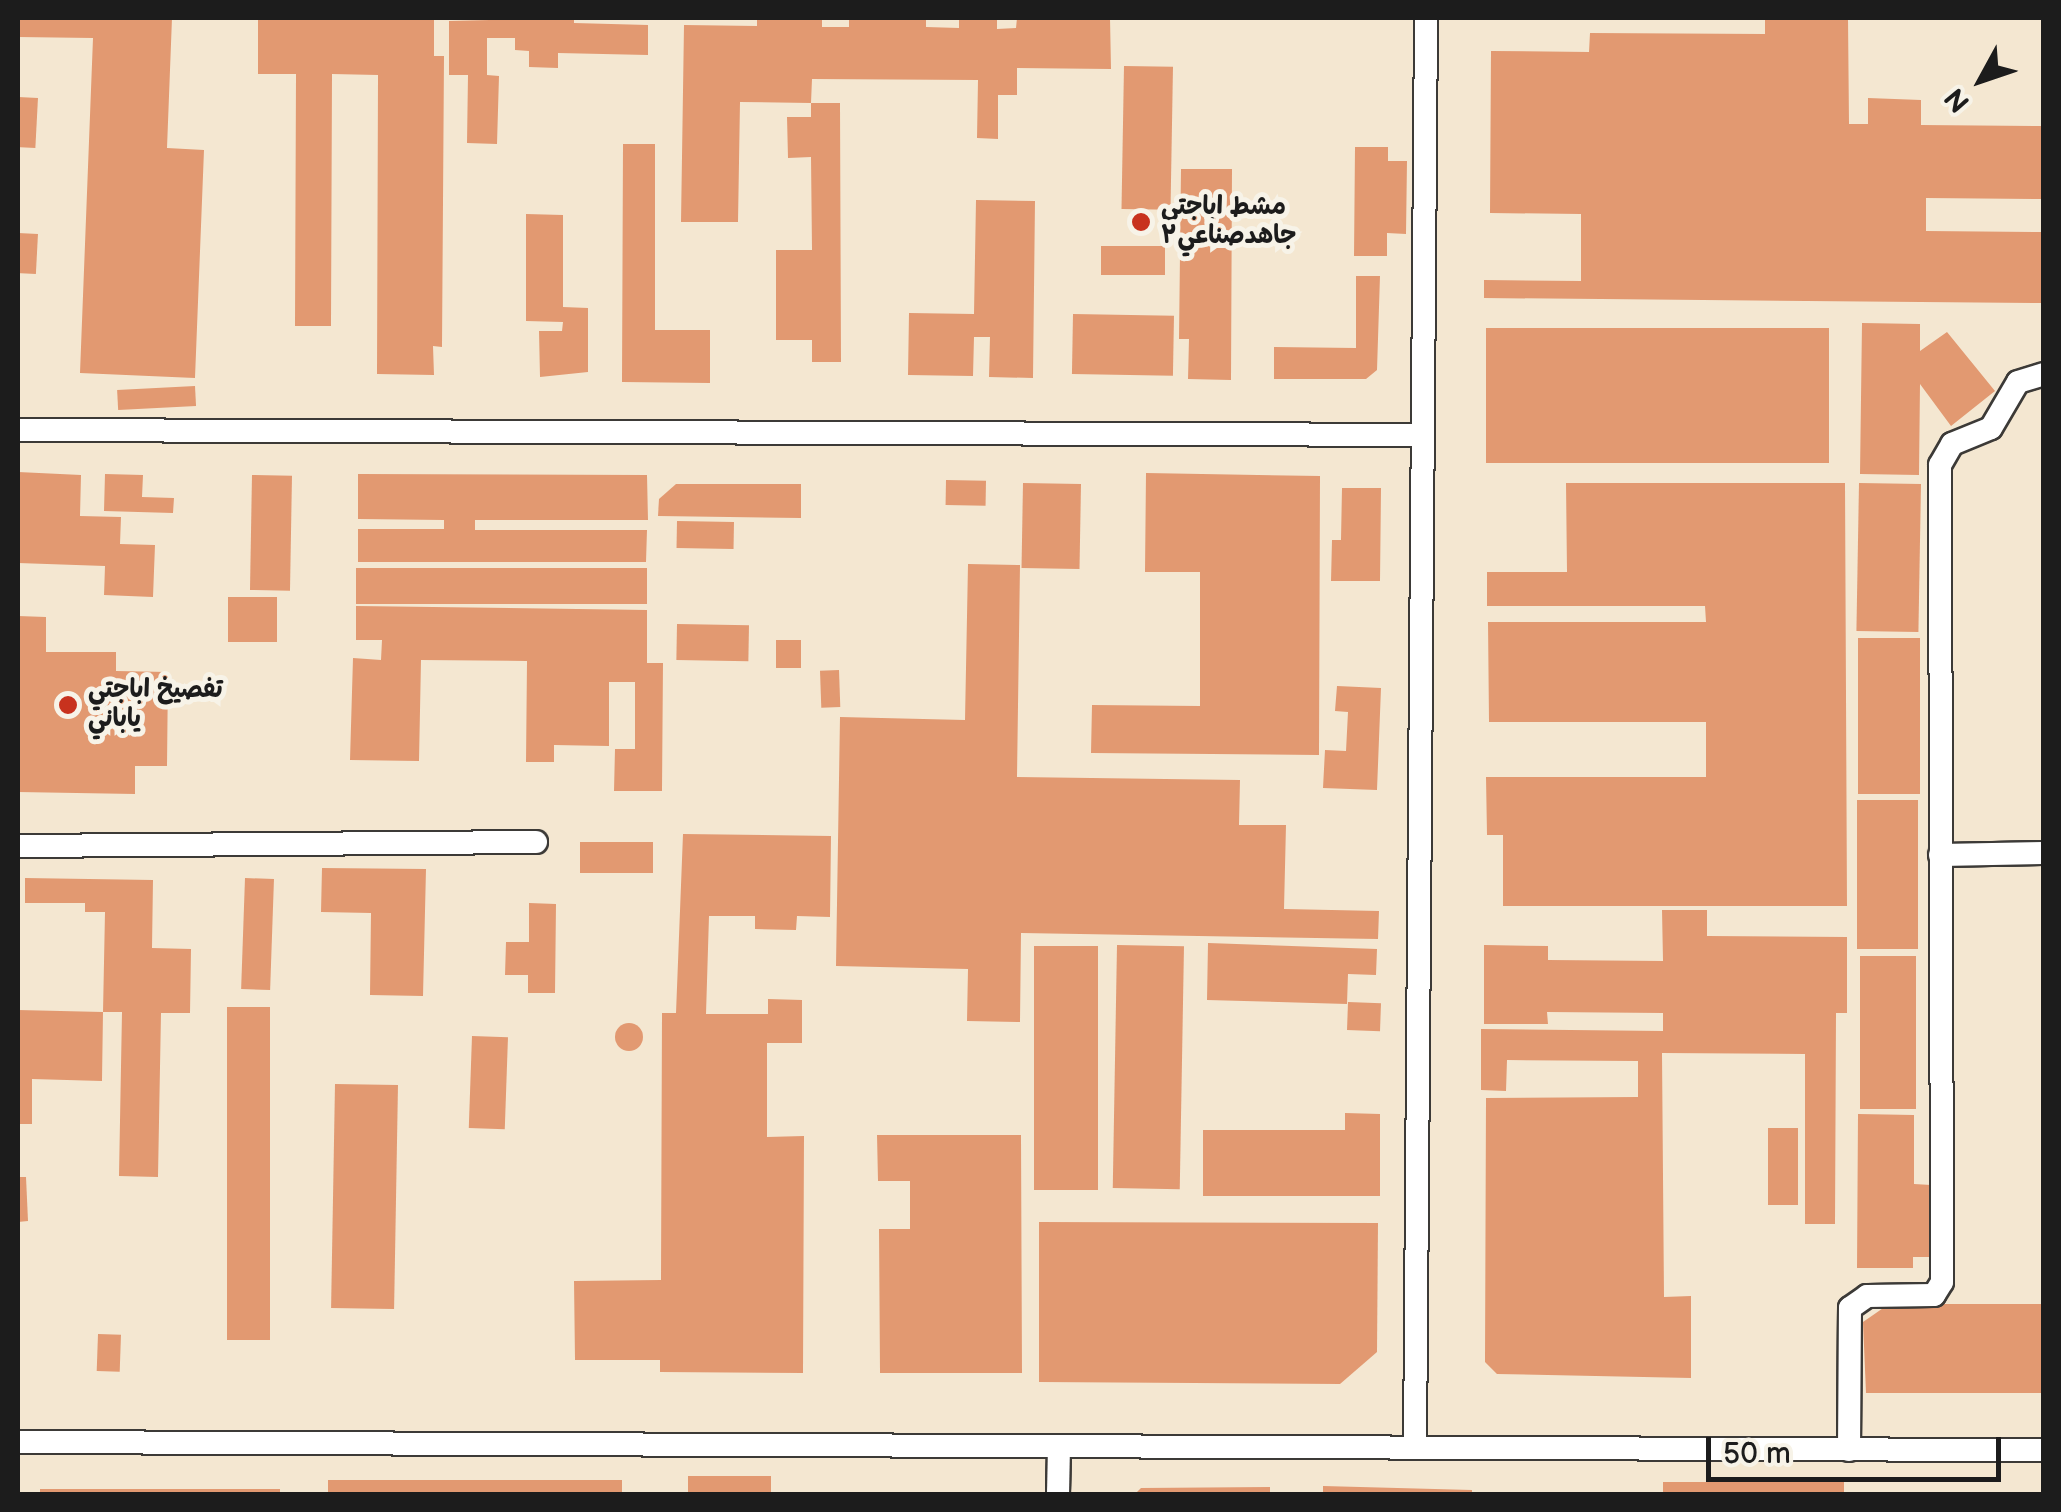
<!DOCTYPE html>
<meta charset="utf-8">
<style>
body{margin:0}
#map{position:relative;width:2061px;height:1512px;overflow:hidden;background:#f4e7d1;font-family:"Balsamiq Sans","Playpen Sans Arabic",sans-serif}
div>[style]{position:absolute}
.building>*{inset:0;background:#e29971;transform-origin:0 0}
.round{border-radius:50%}
.roads{filter:drop-shadow(2px 0 #3c3a37) drop-shadow(-2px 0 #3c3a37) drop-shadow(0 2px #3c3a37) drop-shadow(0 -2px #3c3a37)}
.service>*{height:22px;margin:-11px;padding:0 11px;transform-origin:11px;border-radius:11px;background:#fff}
.dots>*{width:28px;height:28px;translate:-50% -50%;box-sizing:border-box;border:5px solid #f7f3e8;border-radius:50%}
span{translate:-50% -50%;white-space:nowrap;text-align:center;line-height:1.15;-webkit-text-stroke:10px #f7f3e8;paint-order:stroke}
.poi-label{font-size:25px;color:#1c1c1c;font-weight:700}
.left{translate:0 -50%;text-align:left}
.frame{position:absolute;inset:0;border:20px solid #1c1c1c;pointer-events:none}
.north{position:absolute;left:1931px;top:30px;width:100px;height:100px;-webkit-text-stroke:8px #f7f3e8;paint-order:stroke;rotate:230deg;font-size:28px;font-weight:700;line-height:40px;text-align:center;color:#1c1c1c}
.north::after{content:'';display:block;margin:auto;width:35px;height:45px;background:#1c1c1c;clip-path:polygon(50% 0,100% 100%,50% 72%,0 100%)}
.scale{position:absolute;left:1706px;top:1437px;width:295px;height:45px;box-sizing:border-box;border:5px solid #1c1c1c;border-top:0;padding-left:12px;font-size:30px;line-height:35px;white-space:nowrap;color:#1c1c1c;-webkit-text-stroke:8px #f7f3e8;paint-order:stroke}
</style>
<div id="map">
<div class="building">
<div style="clip-path:polygon(18px 18px,172px 18px,167px 148px,204px 150px,195px 378px,80px 373px,93px 38px,18px 37px)"></div>
<div style="clip-path:polygon(258px 18px,434px 18px,434px 56px,444px 56px,442px 347px,433px 346px,434px 375px,377px 374px,378px 75px,332px 74px,331px 326px,295px 326px,296px 74px,258px 74px)"></div>
<div style="clip-path:polygon(574px 18px,574px 23px,648px 25px,648px 55px,558px 53px,558px 68px,529px 67px,529px 51px,515px 50px,515px 38px,487px 38px,487px 75px,499px 76px,497px 144px,467px 143px,468px 75px,449px 75px,449px 21px)"></div>
<div style="clip-path:polygon(757px 18px,822px 18px,822px 27px,849px 27px,849px 18px,926px 18px,926px 27px,959px 28px,959px 18px,997px 18px,997px 29px,1016px 28px,1017px 18px,1110px 18px,1111px 69px,1017px 68px,1017px 95px,998px 95px,998px 139px,977px 138px,978px 80px,812px 79px,811px 103px,740px 102px,738px 222px,681px 222px,684px 25px,757px 26px)"></div>
<div style="clip-path:polygon(1765px 18px,1848px 18px,1849px 124px,1868px 124px,1868px 98px,1921px 100px,1921px 125px,2044px 126px,2044px 199px,1926px 198px,1926px 231px,2044px 232px,2044px 303px,1484px 298px,1484px 280px,1581px 281px,1581px 214px,1490px 213px,1491px 51px,1589px 52px,1590px 33px,1765px 34px)"></div>
<div style="left:1124px;top:66px;width:49px;height:143px;rotate:1deg"></div>
<div style="left:18px;top:97px;width:20px;height:50px;rotate:3deg"></div>
<div style="clip-path:polygon(811px 103px,840px 103px,841px 362px,812px 362px,812px 340px,776px 340px,776px 250px,812px 250px,811px 157px,788px 158px,787px 117px,811px 117px)"></div>
<div style="clip-path:polygon(623px 144px,655px 144px,655px 330px,710px 330px,710px 383px,622px 382px)"></div>
<div style="clip-path:polygon(1355px 147px,1388px 147px,1388px 161px,1407px 161px,1406px 234px,1387px 233px,1387px 256px,1354px 256px)"></div>
<div style="clip-path:polygon(1181px 169px,1232px 169px,1231px 380px,1188px 379px,1189px 339px,1179px 339px)"></div>
<div style="clip-path:polygon(976px 200px,1035px 201px,1033px 378px,989px 377px,990px 337px,974px 337px,973px 376px,908px 375px,909px 313px,974px 314px)"></div>
<div style="clip-path:polygon(526px 214px,563px 215px,563px 307px,588px 308px,588px 372px,540px 377px,539px 331px,562px 331px,563px 322px,526px 321px)"></div>
<div style="left:18px;top:233px;width:20px;height:40px;rotate:3deg"></div>
<div style="left:1101px;top:246px;width:64px;height:29px"></div>
<div style="clip-path:polygon(1356px 276px,1380px 276px,1377px 370px,1366px 379px,1274px 379px,1274px 347px,1356px 348px)"></div>
<div style="left:1073px;top:314px;width:101px;height:60px;rotate:1deg"></div>
<div style="clip-path:polygon(1862px 323px,1920px 324px,1920px 351px,1947px 332px,1995px 391px,1951px 426px,1920px 384px,1919px 475px,1860px 474px)"></div>
<div style="left:1486px;top:328px;width:343px;height:135px"></div>
<div style="left:195px;top:386px;width:20px;height:78px;rotate:87deg"></div>
<div style="clip-path:polygon(18px 472px,81px 475px,80px 516px,121px 517px,120px 544px,155px 545px,153px 597px,104px 595px,105px 566px,18px 563px)"></div>
<div style="clip-path:polygon(1146px 473px,1320px 476px,1319px 755px,1091px 753px,1092px 705px,1200px 706px,1200px 572px,1145px 572px)"></div>
<div style="clip-path:polygon(105px 474px,143px 475px,142px 497px,174px 498px,173px 513px,104px 511px)"></div>
<div style="clip-path:polygon(358px 474px,647px 475px,648px 520px,475px 520px,475px 530px,647px 530px,646px 562px,358px 562px,358px 529px,444px 529px,444px 520px,358px 519px)"></div>
<div style="left:252px;top:475px;width:40px;height:115px;rotate:1deg"></div>
<div style="left:946px;top:480px;width:40px;height:25px;rotate:1deg"></div>
<div style="left:1023px;top:483px;width:58px;height:85px;rotate:1deg"></div>
<div style="clip-path:polygon(1566px 483px,1845px 483px,1847px 906px,1503px 906px,1503px 835px,1487px 835px,1486px 777px,1706px 777px,1706px 722px,1489px 722px,1488px 622px,1706px 622px,1705px 606px,1487px 606px,1487px 572px,1567px 572px)"></div>
<div style="left:1859px;top:483px;width:62px;height:148px;rotate:1deg"></div>
<div style="clip-path:polygon(676px 484px,801px 484px,801px 518px,658px 516px,659px 499px)"></div>
<div style="clip-path:polygon(1342px 488px,1381px 488px,1380px 581px,1331px 581px,1332px 540px,1341px 540px)"></div>
<div style="left:677px;top:521px;width:57px;height:27px;rotate:1deg"></div>
<div style="clip-path:polygon(968px 564px,1020px 565px,1017px 777px,1240px 780px,1239px 825px,1286px 825px,1284px 909px,1379px 911px,1378px 939px,1021px 933px,1020px 1022px,967px 1021px,968px 969px,836px 966px,840px 717px,965px 720px)"></div>
<div style="left:356px;top:568px;width:291px;height:36px"></div>
<div style="left:228px;top:597px;width:49px;height:45px"></div>
<div style="clip-path:polygon(356px 606px,647px 610px,647px 663px,663px 663px,662px 791px,614px 791px,615px 749px,635px 749px,635px 682px,609px 682px,609px 746px,554px 745px,554px 762px,526px 762px,527px 661px,421px 660px,419px 761px,350px 760px,353px 658px,381px 660px,382px 640px,356px 640px)"></div>
<div style="clip-path:polygon(18px 616px,46px 617px,46px 652px,116px 652px,116px 671px,168px 672px,167px 766px,135px 766px,135px 794px,18px 792px)"></div>
<div style="left:677px;top:624px;width:72px;height:36px;rotate:1deg"></div>
<div style="left:1858px;top:638px;width:62px;height:156px"></div>
<div style="left:776px;top:640px;width:25px;height:28px"></div>
<div style="left:839px;top:670px;width:37px;height:19px;rotate:88deg"></div>
<div style="clip-path:polygon(1337px 686px,1381px 688px,1377px 790px,1323px 788px,1325px 750px,1346px 751px,1348px 712px,1335px 711px)"></div>
<div style="left:1857px;top:800px;width:61px;height:149px"></div>
<div style="clip-path:polygon(683px 834px,831px 836px,830px 917px,797px 916px,796px 930px,755px 929px,755px 916px,709px 916px,706px 1014px,768px 1014px,768px 999px,802px 1000px,802px 1043px,767px 1043px,767px 1137px,804px 1136px,803px 1373px,660px 1372px,660px 1360px,575px 1360px,574px 1281px,661px 1280px,662px 1013px,676px 1013px)"></div>
<div style="left:580px;top:842px;width:73px;height:31px"></div>
<div style="clip-path:polygon(322px 868px,426px 869px,423px 996px,370px 995px,371px 913px,321px 912px)"></div>
<div style="clip-path:polygon(25px 878px,153px 880px,152px 948px,191px 949px,190px 1013px,161px 1013px,158px 1177px,119px 1176px,122px 1012px,103px 1012px,105px 912px,85px 912px,85px 903px,25px 903px)"></div>
<div style="left:245px;top:878px;width:29px;height:111px;rotate:2deg"></div>
<div style="clip-path:polygon(529px 903px,556px 904px,555px 993px,528px 993px,528px 975px,505px 975px,506px 942px,529px 942px)"></div>
<div style="clip-path:polygon(1662px 910px,1707px 910px,1707px 936px,1847px 937px,1847px 1013px,1836px 1013px,1835px 1224px,1805px 1224px,1805px 1054px,1662px 1053px,1664px 1297px,1691px 1296px,1691px 1378px,1497px 1374px,1485px 1362px,1486px 1098px,1638px 1097px,1638px 1061px,1507px 1060px,1506px 1091px,1481px 1090px,1481px 1029px,1663px 1031px,1663px 1013px,1547px 1012px,1548px 1024px,1484px 1024px,1484px 945px,1548px 946px,1548px 960px,1663px 961px)"></div>
<div style="clip-path:polygon(1208px 943px,1377px 949px,1376px 975px,1348px 974px,1347px 1004px,1207px 1000px)"></div>
<div style="left:1117px;top:945px;width:67px;height:243px;rotate:1deg"></div>
<div style="left:1034px;top:946px;width:64px;height:244px"></div>
<div style="left:1860px;top:956px;width:56px;height:153px"></div>
<div style="left:1348px;top:1002px;width:33px;height:28px;rotate:2deg"></div>
<div style="left:227px;top:1007px;width:43px;height:333px"></div>
<div style="clip-path:polygon(18px 1010px,103px 1012px,102px 1081px,32px 1079px,32px 1124px,18px 1124px)"></div>
<div class="round" style="left:615px;top:1023px;width:28px;height:28px"></div>
<div style="left:472px;top:1036px;width:36px;height:92px;rotate:2deg"></div>
<div style="left:335px;top:1084px;width:63px;height:224px;rotate:1deg"></div>
<div style="clip-path:polygon(1345px 1113px,1380px 1114px,1380px 1196px,1203px 1196px,1203px 1130px,1345px 1130px)"></div>
<div style="clip-path:polygon(1858px 1114px,1914px 1115px,1914px 1184px,1931px 1185px,1931px 1257px,1913px 1257px,1913px 1268px,1857px 1268px)"></div>
<div style="left:1768px;top:1128px;width:30px;height:77px"></div>
<div style="clip-path:polygon(877px 1135px,1021px 1135px,1022px 1373px,880px 1373px,879px 1229px,910px 1229px,910px 1181px,878px 1181px)"></div>
<div style="clip-path:polygon(18px 1177px,26px 1177px,28px 1221px,18px 1222px)"></div>
<div style="clip-path:polygon(1039px 1222px,1378px 1223px,1377px 1352px,1340px 1384px,1039px 1382px)"></div>
<div style="clip-path:polygon(1889px 1304px,2044px 1304px,2044px 1393px,1866px 1393px,1863px 1322px)"></div>
<div style="left:98px;top:1334px;width:23px;height:37px;rotate:2deg"></div>
<div style="left:771px;top:1476px;width:18px;height:83px;rotate:90deg"></div>
<div style="left:328px;top:1480px;width:294px;height:14px"></div>
<div style="left:1663px;top:1482px;width:181px;height:12px"></div>
<div style="clip-path:polygon(1323px 1486px,1472px 1490px,1472px 1494px,1323px 1494px)"></div>
<div style="clip-path:polygon(1270px 1487px,1270px 1494px,1135px 1494px,1141px 1488px)"></div>
<div style="left:40px;top:1489px;width:240px;height:5px"></div>
</div>
<div class="roads">
<div class="service">
<div style="left:18px;top:430px;width:1405px;rotate:0.2deg"></div>
<div style="left:18px;top:846px;width:518px;rotate:-0.44deg"></div>
<div style="left:1940px;top:855px;width:104px;rotate:-1.1deg"></div>
<div style="left:18px;top:1442px;width:2026px;rotate:0.23deg"></div>
<div style="left:1415px;top:1448px;width:1430px;rotate:-89.56deg"></div>
<div style="left:1849px;top:1450px;width:142px;rotate:-89.6deg"></div>
<div style="left:1850px;top:1308px;width:21px;rotate:-35deg"></div>
<div style="left:1867px;top:1296px;width:67px;rotate:-0.9deg"></div>
<div style="left:1934px;top:1295px;width:15px;rotate:-58deg"></div>
<div style="left:1942px;top:1282px;width:817px;rotate:-90.14deg"></div>
<div style="left:1940px;top:465px;width:24px;rotate:-60deg"></div>
<div style="left:1952px;top:444px;width:42px;rotate:-22.3deg"></div>
<div style="left:1991px;top:428px;width:53px;rotate:-59.6deg"></div>
<div style="left:2018px;top:382px;width:27px;rotate:-17deg"></div>
<div style="left:1058px;top:1494px;width:47px;rotate:-88.8deg"></div>
</div>
</div>
<div class="dots">
<div style="left:1141px;top:222px;background:#c8321e"></div>
<div style="left:68px;top:705px;background:#c8321e"></div>
</div>
<div class="poi-label">
<span class="left" style="left:1161px;top:222px">مشط اباجتي<br>جاهدصناعي٣</span>
<span class="left" style="left:88px;top:705px">تفصيخ اباجتي<br>ياباني</span>
</div>
<div class="frame"></div>
<div class="north">N</div>
<div class="scale">50 m</div>
</div>
